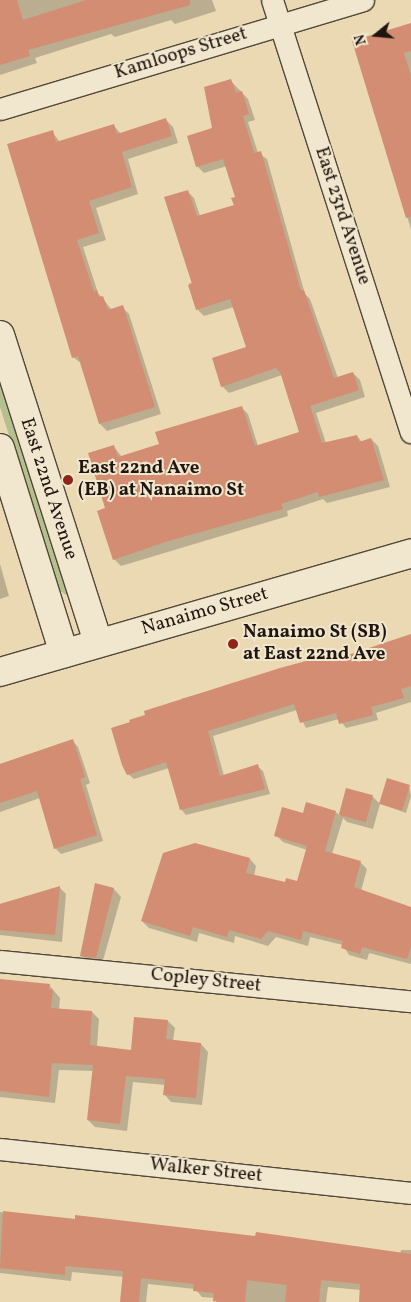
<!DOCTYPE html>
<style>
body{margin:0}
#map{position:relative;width:411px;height:1302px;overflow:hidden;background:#ead9b3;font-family:Vollkorn,serif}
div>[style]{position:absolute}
.green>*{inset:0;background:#b4c08e}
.shadow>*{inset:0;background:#0003}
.building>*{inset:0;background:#d38d72;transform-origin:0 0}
.roads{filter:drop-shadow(1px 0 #534738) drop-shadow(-1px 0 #534738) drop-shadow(0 1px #534738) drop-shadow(0 -1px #534738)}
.minor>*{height:21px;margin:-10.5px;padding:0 10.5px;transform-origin:10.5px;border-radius:10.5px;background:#f1e6ce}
.tertiary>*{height:28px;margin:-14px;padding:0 14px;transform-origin:14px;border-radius:14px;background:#f1e6ce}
.secondary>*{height:28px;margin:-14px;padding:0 14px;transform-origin:14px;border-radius:14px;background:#f1e6ce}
.dots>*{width:14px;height:14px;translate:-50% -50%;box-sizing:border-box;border:2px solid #f1e6ce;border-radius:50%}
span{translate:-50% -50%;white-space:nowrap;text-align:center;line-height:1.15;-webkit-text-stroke:4px #f1e6ce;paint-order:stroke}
.street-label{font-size:19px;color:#21160f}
.poi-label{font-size:19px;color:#21160f;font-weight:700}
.left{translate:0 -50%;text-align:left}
.north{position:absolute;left:351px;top:10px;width:50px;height:50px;-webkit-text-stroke:4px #f1e6ce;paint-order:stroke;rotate:253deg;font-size:14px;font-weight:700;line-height:20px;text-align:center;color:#21160f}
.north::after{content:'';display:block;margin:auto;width:18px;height:22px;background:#21160f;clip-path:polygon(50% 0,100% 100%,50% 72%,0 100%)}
</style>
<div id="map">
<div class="green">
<div style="clip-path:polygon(0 361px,70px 593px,66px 595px,58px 589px,0 407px)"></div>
</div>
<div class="shadow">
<div style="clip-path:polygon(0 0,212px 0,216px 11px,175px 24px,171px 20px,115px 37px,111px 34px,35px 58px,37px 63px,0 75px)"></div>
<div style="clip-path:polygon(411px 25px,411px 229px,353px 41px)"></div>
<div style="clip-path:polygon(230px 80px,248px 99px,255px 120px,248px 122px,258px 153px,267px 159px,305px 294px,310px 299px,338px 378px,353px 373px,360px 380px,365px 397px,316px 413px,326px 443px,357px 436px,362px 442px,371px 439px,378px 446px,390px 487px,327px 503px,323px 499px,287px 511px,288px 516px,121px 566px,114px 559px,107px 509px,114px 447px,122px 457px,160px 445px,241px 407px,248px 414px,258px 446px,301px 433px,282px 375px,229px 393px,222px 386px,247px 348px,234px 307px,204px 316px,197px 309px,189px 283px,193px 283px,187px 191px,194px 198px,200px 216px,235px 206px,236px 198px,227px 166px,204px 173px,197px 166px)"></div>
<div style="clip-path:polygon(166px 120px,173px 127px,178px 143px,128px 159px,138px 194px,96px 208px,106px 240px,83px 247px,98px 293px,112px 310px,122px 307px,129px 314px,161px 414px,107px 431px,100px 424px,82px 364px,73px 357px,52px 132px,60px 142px,114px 126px,121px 134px)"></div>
<div style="clip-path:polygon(0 564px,9px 596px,0 599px)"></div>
<div style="clip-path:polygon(411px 636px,411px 702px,376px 713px,378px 720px,346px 728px,339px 719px,306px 728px,297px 710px,213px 736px,224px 776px,257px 766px,263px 771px,270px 794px,186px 815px,181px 809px,169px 768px,134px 779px,128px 774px,131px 723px,182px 702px,181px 699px,346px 652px,350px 656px)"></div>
<div style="clip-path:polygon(72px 740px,78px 747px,90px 783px,86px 785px,103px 841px,61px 854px,55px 848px,40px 798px,0 812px,0 764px)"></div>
<div style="clip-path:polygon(409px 786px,411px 796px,406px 813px,381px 804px)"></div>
<div style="clip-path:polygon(347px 790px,373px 797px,380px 804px,373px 829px,347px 822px,343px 818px,332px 854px,360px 862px,367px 869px,361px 891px,411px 908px,411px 964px,369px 953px,367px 960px,349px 955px,343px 945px,310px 937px,308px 946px,276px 937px,268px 946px,235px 936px,234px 943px,199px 933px,197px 942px,149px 928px,142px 921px,250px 859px,256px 866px,254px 876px,286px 884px,298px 882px,307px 850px,283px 842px,276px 835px,304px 815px,336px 812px,340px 816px)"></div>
<div style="clip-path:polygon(96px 885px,114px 889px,121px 897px,102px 964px,88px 963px,81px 956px)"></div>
<div style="clip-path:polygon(59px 887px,66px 894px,62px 942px,0 935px,0 904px)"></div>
<div style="clip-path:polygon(0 980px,49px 985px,60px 998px,59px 1010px,92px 1012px,99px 1019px,97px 1047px,132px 1051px,168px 1021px,175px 1028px,173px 1041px,201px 1044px,208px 1052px,202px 1105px,171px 1102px,164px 1094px,165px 1085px,133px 1082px,127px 1131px,95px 1127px,88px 1120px,94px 1071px,59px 1070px,55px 1103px,0 1097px)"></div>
<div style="clip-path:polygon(0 1212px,361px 1247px,365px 1251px,400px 1255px,401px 1250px,411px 1250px,411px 1302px,360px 1302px,361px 1290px,328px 1287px,326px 1302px,216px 1302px,215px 1298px,202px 1297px,195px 1289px,148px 1284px,146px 1302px,121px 1302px,124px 1277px,72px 1272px,71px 1281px,0 1273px)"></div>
</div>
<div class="building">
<div style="clip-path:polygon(0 0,17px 0,23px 20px,86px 0,190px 0,190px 5px,28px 50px,30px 56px,0 65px)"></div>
<div style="clip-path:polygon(411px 23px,411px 51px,404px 53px,411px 76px,411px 217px,406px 218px,352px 41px)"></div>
<div style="clip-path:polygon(231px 79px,236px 93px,242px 91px,249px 114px,243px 116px,254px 153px,261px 151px,301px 291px,304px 290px,334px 378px,353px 372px,359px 390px,310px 406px,322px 443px,357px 435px,359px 442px,371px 438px,384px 480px,319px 497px,318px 492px,281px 504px,283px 509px,165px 542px,113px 560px,97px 511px,105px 508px,88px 453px,114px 445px,118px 457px,159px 444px,155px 432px,242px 406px,255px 446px,299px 432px,280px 372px,276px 368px,221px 387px,212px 358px,246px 347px,230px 299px,196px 310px,188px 285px,192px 284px,164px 197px,188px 190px,197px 216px,234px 205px,231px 198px,235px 197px,223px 159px,196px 167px,187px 136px,212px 128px,204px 87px)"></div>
<div style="clip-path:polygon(166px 118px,172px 136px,122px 152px,132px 187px,89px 201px,99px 233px,77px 240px,94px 292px,97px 290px,99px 297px,103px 296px,108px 310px,123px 305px,155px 407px,99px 424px,78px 356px,72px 358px,7px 144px,53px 130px,56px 142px,114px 124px,117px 134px)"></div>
<div style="clip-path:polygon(411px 634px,411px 686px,401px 689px,404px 698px,371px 707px,373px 715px,339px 724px,336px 713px,300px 723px,294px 704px,208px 731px,220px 776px,258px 764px,265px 789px,180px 810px,166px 762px,127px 775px,122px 765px,111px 728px,130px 722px,129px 720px,145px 715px,144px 711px,280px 668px,347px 650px,348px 655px)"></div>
<div style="clip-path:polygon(73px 739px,85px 777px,80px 779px,97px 835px,54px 849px,37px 791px,0 803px,0 764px)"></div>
<div style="left:387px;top:778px;width:24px;height:27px;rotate:17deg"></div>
<div style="left:346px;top:788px;width:28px;height:28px;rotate:15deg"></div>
<div style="clip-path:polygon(306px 802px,336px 811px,325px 851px,361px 861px,354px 887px,411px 907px,411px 946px,407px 959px,362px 947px,360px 954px,341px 948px,343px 941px,303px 931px,301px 940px,268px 931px,261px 939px,229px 930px,227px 937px,193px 927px,190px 936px,141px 921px,163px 853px,195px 843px,250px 858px,246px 873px,285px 882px,286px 878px,297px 881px,307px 846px,274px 836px,282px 807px,303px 813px)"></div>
<div style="clip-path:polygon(95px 883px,114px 888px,96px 958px,80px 956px)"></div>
<div style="clip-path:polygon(60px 886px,55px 935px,0 930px,0 904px)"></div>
<div style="clip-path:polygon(0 979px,50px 984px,49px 989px,53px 990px,51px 1008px,92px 1011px,90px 1045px,131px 1050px,134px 1017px,168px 1020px,166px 1039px,201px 1043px,196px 1098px,163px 1095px,165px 1079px,126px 1076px,120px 1124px,87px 1120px,93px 1065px,52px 1063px,49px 1097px,0 1091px)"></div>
<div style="clip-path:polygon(3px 1211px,75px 1219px,75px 1215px,255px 1236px,256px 1232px,411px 1254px,411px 1302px,359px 1302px,360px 1284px,321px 1280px,319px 1302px,285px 1302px,287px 1285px,247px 1280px,245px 1302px,223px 1302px,213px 1301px,214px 1293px,193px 1291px,194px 1284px,141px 1278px,139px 1302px,120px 1302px,123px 1271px,65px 1266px,65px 1275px,0 1268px)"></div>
</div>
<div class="roads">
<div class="minor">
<div style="left:272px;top:0;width:454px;rotate:72.2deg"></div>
<div style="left:0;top:109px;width:379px;rotate:-16.7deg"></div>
<div style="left:0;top:961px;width:413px;rotate:5.6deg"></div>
<div style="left:0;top:1149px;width:413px;rotate:6.1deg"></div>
</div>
<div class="tertiary">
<div style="left:0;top:335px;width:323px;rotate:72.3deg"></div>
<div style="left:0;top:448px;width:215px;rotate:72.7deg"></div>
</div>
<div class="secondary">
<div style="left:0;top:672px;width:428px;rotate:-16.1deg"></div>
</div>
</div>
<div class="dots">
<div style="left:68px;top:480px;background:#8f2418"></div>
<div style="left:233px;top:644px;background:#8f2418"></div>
</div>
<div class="street-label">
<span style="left:181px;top:54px;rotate:-17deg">Kamloops Street</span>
<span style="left:342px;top:216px;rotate:72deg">East 23rd Avenue</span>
<span style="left:48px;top:489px;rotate:72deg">East 22nd Avenue</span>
<span style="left:205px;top:612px;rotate:-16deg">Nanaimo Street</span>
<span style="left:206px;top:981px;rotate:6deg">Copley Street</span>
<span style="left:206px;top:1171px;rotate:6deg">Walker Street</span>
</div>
<div class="poi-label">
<span class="left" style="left:78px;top:480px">East 22nd Ave<br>(EB) at Nanaimo St</span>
<span class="left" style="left:243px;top:644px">Nanaimo St (SB)<br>at East 22nd Ave</span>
</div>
<div class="north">N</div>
</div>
